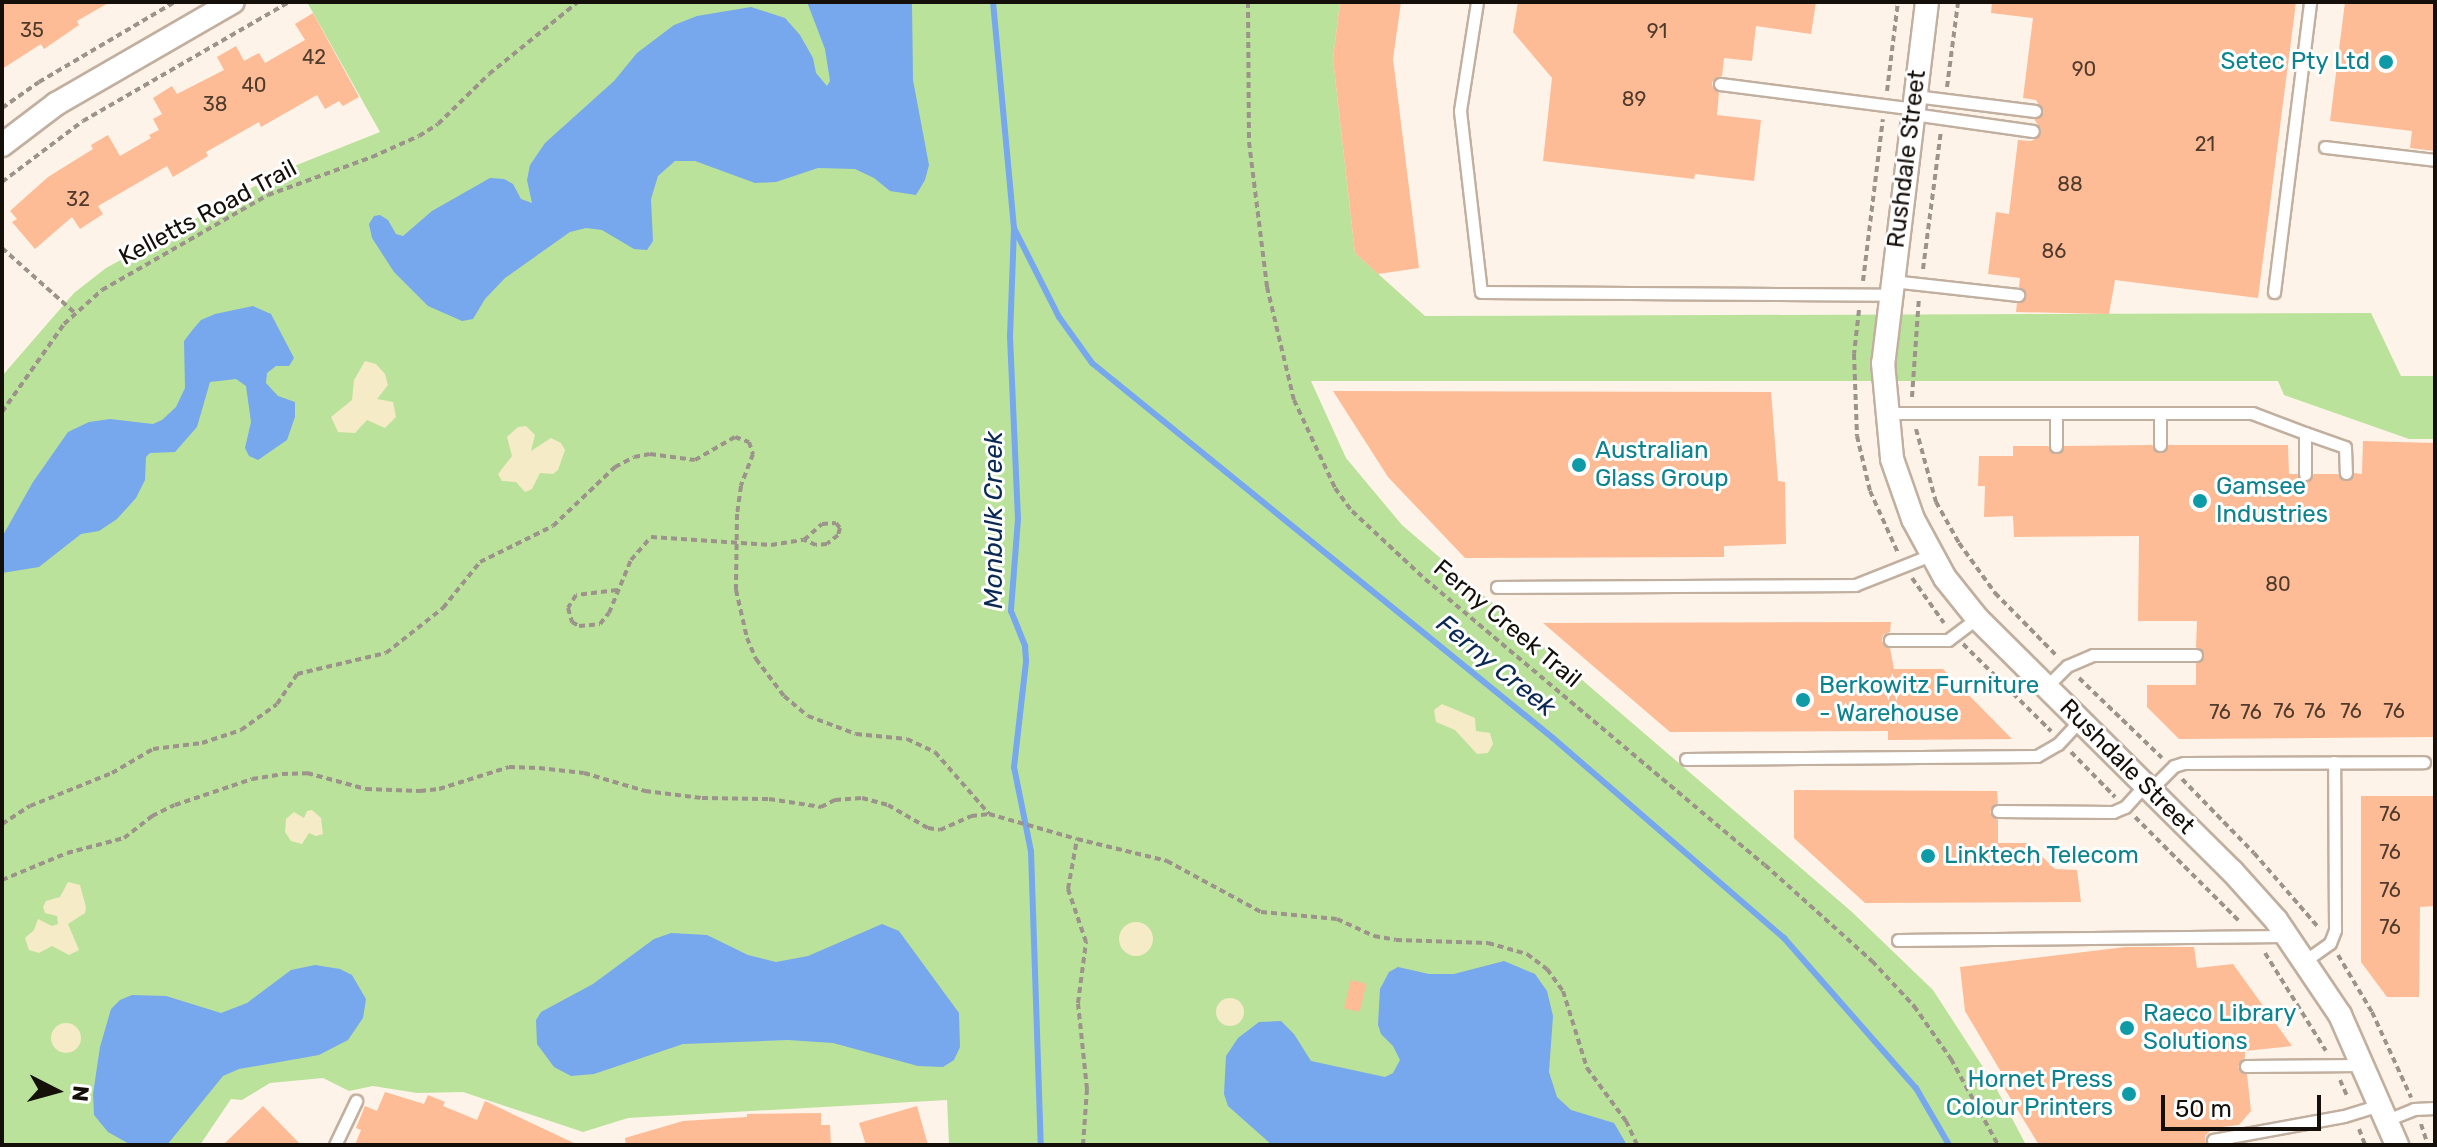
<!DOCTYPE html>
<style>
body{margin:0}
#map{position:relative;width:2437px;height:1147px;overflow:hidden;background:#fef3e9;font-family:Rubik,sans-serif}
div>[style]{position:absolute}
.green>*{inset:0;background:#bbe29b}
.sand>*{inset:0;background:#f5ebc6}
.round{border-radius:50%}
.water>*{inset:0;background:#77a7ec}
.stream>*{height:6px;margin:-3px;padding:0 3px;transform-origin:3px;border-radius:3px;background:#77a7ec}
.building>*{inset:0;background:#fdbb96;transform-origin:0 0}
.path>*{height:4px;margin-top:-2px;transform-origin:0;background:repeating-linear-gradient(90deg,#9c938b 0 6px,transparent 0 10px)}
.roads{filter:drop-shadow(2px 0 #c1af9f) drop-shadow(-2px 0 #c1af9f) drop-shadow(0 2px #c1af9f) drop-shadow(0 -2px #c1af9f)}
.service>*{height:11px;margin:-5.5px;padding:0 5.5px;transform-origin:5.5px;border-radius:5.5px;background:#fff}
.minor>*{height:22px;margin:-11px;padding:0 11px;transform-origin:11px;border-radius:11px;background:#fff}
.dots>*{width:22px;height:22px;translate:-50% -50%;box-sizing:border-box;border:4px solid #fff;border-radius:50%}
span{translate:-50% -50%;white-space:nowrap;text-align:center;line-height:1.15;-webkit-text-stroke:6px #fff;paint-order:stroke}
.number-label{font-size:20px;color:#4f3a2c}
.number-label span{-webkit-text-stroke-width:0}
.culture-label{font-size:24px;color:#0d838f}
.right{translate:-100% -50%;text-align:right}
.left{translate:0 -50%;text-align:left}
.street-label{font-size:24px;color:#150f09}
.water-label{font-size:26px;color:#0a2954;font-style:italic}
.frame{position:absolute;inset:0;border:4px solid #150f09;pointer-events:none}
.north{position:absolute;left:16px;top:1051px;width:80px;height:80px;-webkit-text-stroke:6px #fff;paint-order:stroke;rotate:96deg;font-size:22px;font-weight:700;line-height:32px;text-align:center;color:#150f09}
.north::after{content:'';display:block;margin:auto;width:28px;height:36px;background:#150f09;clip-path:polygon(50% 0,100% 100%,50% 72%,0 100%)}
.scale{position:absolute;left:2161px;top:1095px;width:160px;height:36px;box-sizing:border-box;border:4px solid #150f09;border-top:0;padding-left:10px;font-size:24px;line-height:28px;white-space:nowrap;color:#150f09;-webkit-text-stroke:6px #fff;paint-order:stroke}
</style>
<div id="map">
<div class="green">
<div style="clip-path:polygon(307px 2px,1340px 2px,1333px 59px,1355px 253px,1425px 316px,2371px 313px,2401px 376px,2435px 376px,2435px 439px,2409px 439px,2284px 395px,2278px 381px,1311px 381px,1346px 458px,1402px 525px,1852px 912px,1933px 990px,1994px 1084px,2026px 1145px,949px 1145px,947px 1100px,628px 1118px,583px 1132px,463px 1092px,417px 1093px,373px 1086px,349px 1091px,323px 1078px,270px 1083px,242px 1100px,231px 1099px,200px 1145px,2px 1145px,2px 376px,74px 293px,106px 268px,284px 170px,380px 132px)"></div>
</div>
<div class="sand">
<div style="clip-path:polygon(365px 361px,376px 364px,385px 374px,388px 385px,377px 399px,393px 402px,396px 417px,385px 428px,367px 420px,355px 433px,338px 432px,331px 417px,352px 400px,354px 380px)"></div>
<div style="clip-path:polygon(526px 426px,535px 435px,531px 451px,551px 438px,561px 443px,565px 450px,558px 470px,553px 474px,540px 473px,532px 489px,525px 492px,516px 482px,502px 481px,498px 474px,512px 456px,507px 437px,518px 427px)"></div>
<div style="clip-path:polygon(1442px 704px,1475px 718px,1476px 731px,1490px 733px,1493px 744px,1488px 753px,1477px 754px,1455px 730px,1436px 722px,1434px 710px)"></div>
<div style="clip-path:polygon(312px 810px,321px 818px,323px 834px,316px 836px,309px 833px,302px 844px,291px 841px,285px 832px,286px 819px,294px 812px,304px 818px,307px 811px)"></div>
<div style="clip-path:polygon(68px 882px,80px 885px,86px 907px,85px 913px,68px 924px,79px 950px,69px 955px,52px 946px,39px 953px,29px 950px,25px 938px,34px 930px,38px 919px,52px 926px,58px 924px,57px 916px,45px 913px,43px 907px,46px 901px,60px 897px)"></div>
<div class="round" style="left:1119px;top:922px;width:34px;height:34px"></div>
<div class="round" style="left:1216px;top:998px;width:28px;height:28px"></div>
<div class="round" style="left:51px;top:1023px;width:30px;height:30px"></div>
</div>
<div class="water">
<div style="clip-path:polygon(807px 2px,912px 2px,913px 80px,929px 165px,925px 180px,916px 195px,890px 191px,874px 178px,855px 169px,818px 168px,776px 182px,755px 183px,695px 161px,675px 161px,658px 176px,651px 199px,653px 241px,647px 250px,634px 249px,602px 230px,586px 228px,570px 232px,505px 278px,485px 299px,473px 319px,462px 321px,428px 306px,394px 272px,372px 238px,369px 224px,374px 216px,380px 215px,388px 220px,396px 234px,403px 236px,432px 211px,490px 178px,504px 179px,513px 184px,521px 199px,532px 203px,527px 180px,530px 165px,545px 143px,614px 81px,637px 53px,674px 25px,697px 16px,751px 7px,785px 18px,800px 35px,813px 58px,816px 73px,827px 86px,830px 81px,825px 49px)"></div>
<div style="clip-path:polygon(253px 306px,271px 314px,294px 358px,289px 366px,276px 366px,267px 373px,266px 383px,278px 396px,295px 402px,295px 417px,287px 440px,258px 460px,249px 456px,245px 448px,251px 422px,246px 386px,236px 379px,210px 382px,197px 427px,175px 452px,150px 453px,146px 457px,145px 480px,136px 498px,117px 519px,99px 531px,81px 534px,39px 567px,2px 573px,2px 537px,33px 482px,68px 432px,89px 422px,110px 419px,153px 424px,162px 420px,176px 407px,185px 388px,184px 341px,194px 328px,201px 320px,215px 314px)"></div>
<div style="clip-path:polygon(882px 924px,899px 931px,959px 1013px,960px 1047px,954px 1060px,943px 1067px,918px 1066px,833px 1043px,788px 1040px,683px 1044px,594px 1074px,571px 1076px,554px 1067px,537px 1044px,536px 1020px,541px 1012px,593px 984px,654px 939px,671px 933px,707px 935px,748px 955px,776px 962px,808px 956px)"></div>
<div style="clip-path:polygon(1504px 961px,1535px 974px,1547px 991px,1553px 1016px,1549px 1072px,1557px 1097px,1571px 1110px,1614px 1123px,1627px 1145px,1272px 1145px,1228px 1106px,1224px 1094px,1226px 1056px,1238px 1038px,1259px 1022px,1281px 1021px,1294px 1034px,1311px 1061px,1385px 1077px,1393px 1073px,1400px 1060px,1393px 1046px,1381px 1034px,1378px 1025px,1380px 989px,1389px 972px,1398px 967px,1429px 974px,1454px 974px)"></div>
<div style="clip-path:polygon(315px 965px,340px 969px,352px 975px,366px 999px,363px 1018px,348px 1040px,319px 1055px,239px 1069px,223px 1076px,167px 1145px,131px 1145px,108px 1132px,94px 1115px,93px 1094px,100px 1047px,111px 1009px,120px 1000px,132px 995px,166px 996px,221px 1013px,247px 1003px,291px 970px)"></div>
</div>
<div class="stream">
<div style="left:993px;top:2px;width:227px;rotate:84.7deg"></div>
<div style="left:1014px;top:228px;width:108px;rotate:92.1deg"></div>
<div style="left:1010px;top:336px;width:183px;rotate:87.5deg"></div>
<div style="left:1018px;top:519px;width:92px;rotate:94.4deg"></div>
<div style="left:1011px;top:611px;width:38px;rotate:68deg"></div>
<div style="left:1025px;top:646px;width:16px;rotate:86deg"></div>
<div style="left:1026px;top:662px;width:106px;rotate:96.5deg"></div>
<div style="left:1014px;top:767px;width:86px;rotate:78.6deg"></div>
<div style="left:1031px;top:851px;width:294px;rotate:88.1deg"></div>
<div style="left:1014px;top:228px;width:100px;rotate:63.2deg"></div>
<div style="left:1059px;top:317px;width:57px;rotate:54.3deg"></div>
<div style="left:1092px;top:363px;width:594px;rotate:39.13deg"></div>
<div style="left:1553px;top:738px;width:306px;rotate:40.9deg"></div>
<div style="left:1784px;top:938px;width:200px;rotate:48.7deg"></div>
<div style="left:1916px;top:1088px;width:66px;rotate:59.9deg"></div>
</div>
<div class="building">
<div style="clip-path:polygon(2px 2px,110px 2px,77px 21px,79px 25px,44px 49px,41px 44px,2px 69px)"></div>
<div style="clip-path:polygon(1340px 2px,1401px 2px,1393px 59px,1419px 268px,1378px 274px,1355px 253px,1333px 59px)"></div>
<div style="clip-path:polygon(1518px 2px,1816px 2px,1811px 34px,1756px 26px,1752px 61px,1724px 58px,1722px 76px,1712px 82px,1713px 88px,1719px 92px,1717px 115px,1761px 120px,1754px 181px,1695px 174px,1694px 179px,1543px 161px,1552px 78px,1513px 32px)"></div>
<div style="clip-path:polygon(1992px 2px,2296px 2px,2258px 298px,2115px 280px,2109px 314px,2016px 312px,2017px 303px,2026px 297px,2019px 287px,2020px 278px,1988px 274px,1996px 212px,2009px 214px,2018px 140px,2031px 141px,2039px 137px,2041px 129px,2034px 119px,2043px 111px,2036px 100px,2023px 98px,2033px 18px,1991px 13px)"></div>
<div style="clip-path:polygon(2345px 2px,2435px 2px,2435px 151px,2410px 148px,2412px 131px,2330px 121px)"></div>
<div style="clip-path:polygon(313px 13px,359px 97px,343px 106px,339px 101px,325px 109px,317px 95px,261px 127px,259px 122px,206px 152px,208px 156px,173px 177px,167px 166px,98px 206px,103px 214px,80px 229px,72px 217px,35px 249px,12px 222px,17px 219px,10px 211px,48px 177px,93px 149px,91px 145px,108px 135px,120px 156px,151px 138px,149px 135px,159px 130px,153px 119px,162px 114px,153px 98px,172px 86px,177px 94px,224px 70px,217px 57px,236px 46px,244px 61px,259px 53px,265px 63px,305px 40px,295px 24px)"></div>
<div style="clip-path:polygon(1333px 391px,1771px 392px,1778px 481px,1785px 482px,1786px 544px,1724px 546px,1724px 557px,1465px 558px,1388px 477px)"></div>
<div style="clip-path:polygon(2363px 441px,2435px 443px,2435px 737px,2179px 739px,2147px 707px,2147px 685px,2196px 685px,2196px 663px,2204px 654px,2196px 647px,2197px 621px,2138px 621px,2139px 536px,2014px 537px,2013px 516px,1984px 517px,1985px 486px,1978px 486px,1979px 456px,2013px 456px,2013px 446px,2048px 446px,2057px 454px,2064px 446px,2152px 445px,2161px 453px,2168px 445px,2288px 445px,2289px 474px,2297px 474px,2306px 482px,2314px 474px,2338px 474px,2347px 481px,2354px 473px,2362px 474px)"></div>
<div style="clip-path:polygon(1891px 622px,1890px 632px,1883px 635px,1882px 641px,1890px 648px,1894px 669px,1943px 669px,2012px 739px,1888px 740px,1888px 731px,1670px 732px,1543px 623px)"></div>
<div style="clip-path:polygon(1794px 790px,1997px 791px,1998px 803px,1990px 812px,1998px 820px,1998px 843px,2028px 843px,2055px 869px,2077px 870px,2081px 902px,1865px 903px,1794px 838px)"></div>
<div style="clip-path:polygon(2361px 796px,2435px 796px,2435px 906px,2420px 907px,2419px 997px,2387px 997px,2361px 962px)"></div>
<div style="clip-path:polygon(2126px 947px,2194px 947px,2197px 968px,2233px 964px,2292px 1046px,2245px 1051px,2245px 1058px,2238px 1067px,2247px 1074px,2251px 1111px,2239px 1125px,2213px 1128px,2205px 1136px,2206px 1145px,2039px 1145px,1998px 1078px,2004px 1077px,1965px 1011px,1960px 967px)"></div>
<div style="left:1351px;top:980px;width:16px;height:29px;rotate:14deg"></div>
<div style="clip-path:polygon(385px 1092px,424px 1104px,428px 1095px,445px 1102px,443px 1106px,477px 1120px,485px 1101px,578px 1145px,355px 1145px,361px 1130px,356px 1128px,365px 1106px,377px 1111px)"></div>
<div style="clip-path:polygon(263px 1106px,301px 1145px,223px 1145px)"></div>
<div style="clip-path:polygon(917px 1106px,928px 1145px,866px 1145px,859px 1123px)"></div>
<div style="clip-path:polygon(821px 1113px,821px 1125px,830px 1125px,831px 1145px,626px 1145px,625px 1138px,683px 1121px,747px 1117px,747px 1114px)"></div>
</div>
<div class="path">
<div style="left:1248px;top:2px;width:140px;rotate:89.6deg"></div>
<div style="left:1249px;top:142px;width:146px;rotate:82.9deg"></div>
<div style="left:1267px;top:287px;width:116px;rotate:76.6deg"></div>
<div style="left:1294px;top:400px;width:97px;rotate:65deg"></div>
<div style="left:1335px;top:488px;width:29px;rotate:54deg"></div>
<div style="left:1352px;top:511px;width:100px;rotate:43deg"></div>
<div style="left:1425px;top:579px;width:444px;rotate:40.1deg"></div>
<div style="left:1765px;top:865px;width:144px;rotate:41.9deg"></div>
<div style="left:1872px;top:961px;width:62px;rotate:47deg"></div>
<div style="left:1914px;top:1006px;width:65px;rotate:55.1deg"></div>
<div style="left:1951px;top:1059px;width:98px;rotate:61.3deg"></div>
<div style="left:1947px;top:87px;width:86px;rotate:-82.6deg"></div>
<div style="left:1887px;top:91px;width:90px;rotate:-83deg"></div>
<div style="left:2px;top:108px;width:45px;rotate:-35.1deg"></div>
<div style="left:39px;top:82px;width:158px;rotate:-30.5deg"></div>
<div style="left:2px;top:182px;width:101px;rotate:-37deg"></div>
<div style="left:83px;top:121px;width:238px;rotate:-30deg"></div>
<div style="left:2px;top:248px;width:98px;rotate:41.7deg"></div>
<div style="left:1923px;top:269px;width:139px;rotate:-82.6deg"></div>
<div style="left:1863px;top:281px;width:163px;rotate:-83deg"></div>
<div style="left:1859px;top:310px;width:44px;rotate:96.5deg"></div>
<div style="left:1854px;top:354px;width:82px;rotate:87.9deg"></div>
<div style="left:1857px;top:436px;width:57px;rotate:76.7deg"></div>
<div style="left:1870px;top:491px;width:68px;rotate:65.7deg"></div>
<div style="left:1912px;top:397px;width:99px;rotate:-86deg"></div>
<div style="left:2px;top:412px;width:108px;rotate:-54.8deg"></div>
<div style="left:64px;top:324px;width:51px;rotate:-41.8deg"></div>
<div style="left:102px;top:290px;width:191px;rotate:-29.8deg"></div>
<div style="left:268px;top:195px;width:111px;rotate:-20.1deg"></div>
<div style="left:372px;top:157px;width:51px;rotate:-24.1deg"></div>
<div style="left:419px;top:136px;width:22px;rotate:-32deg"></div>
<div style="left:438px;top:124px;width:71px;rotate:-44.4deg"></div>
<div style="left:489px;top:74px;width:114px;rotate:-39deg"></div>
<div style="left:1916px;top:429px;width:76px;rotate:74.7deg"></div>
<div style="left:1936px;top:502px;width:47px;rotate:60.7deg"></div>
<div style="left:1959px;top:543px;width:62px;rotate:54.2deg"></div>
<div style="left:1995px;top:593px;width:87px;rotate:45.5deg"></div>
<div style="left:1912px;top:578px;width:55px;rotate:54.6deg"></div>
<div style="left:617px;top:590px;width:41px;rotate:173deg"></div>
<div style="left:576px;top:595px;width:15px;rotate:122deg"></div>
<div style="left:568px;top:608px;width:15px;rotate:74deg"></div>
<div style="left:572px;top:622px;width:8px;rotate:30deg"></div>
<div style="left:579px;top:626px;width:21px;rotate:-5deg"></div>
<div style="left:600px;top:624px;width:14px;rotate:-51deg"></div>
<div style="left:609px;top:613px;width:57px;rotate:-67.5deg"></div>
<div style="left:631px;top:560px;width:30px;rotate:-49deg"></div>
<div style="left:651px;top:537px;width:120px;rotate:3.8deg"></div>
<div style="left:771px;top:545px;width:33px;rotate:-9deg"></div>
<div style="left:804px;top:540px;width:24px;rotate:-42deg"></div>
<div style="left:822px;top:524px;width:14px;rotate:-4deg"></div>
<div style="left:836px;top:523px;width:6px;rotate:51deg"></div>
<div style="left:840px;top:528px;width:7px;rotate:106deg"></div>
<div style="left:838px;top:535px;width:14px;rotate:141deg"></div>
<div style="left:827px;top:544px;width:11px;rotate:175deg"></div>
<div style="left:816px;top:545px;width:13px;rotate:-157deg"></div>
<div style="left:1963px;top:644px;width:124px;rotate:44.7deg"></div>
<div style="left:2079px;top:678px;width:115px;rotate:43.9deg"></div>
<div style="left:2071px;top:752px;width:63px;rotate:45.6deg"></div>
<div style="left:2182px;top:779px;width:103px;rotate:45.8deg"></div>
<div style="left:2254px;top:853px;width:99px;rotate:49.1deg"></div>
<div style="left:2135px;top:817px;width:147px;rotate:45deg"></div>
<div style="left:2px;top:824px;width:33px;rotate:-33deg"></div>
<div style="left:30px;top:806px;width:88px;rotate:-21.9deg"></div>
<div style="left:112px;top:773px;width:48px;rotate:-30.3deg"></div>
<div style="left:153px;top:749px;width:49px;rotate:-7deg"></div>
<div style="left:202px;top:743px;width:41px;rotate:-18.4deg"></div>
<div style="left:241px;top:730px;width:44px;rotate:-35.8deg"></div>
<div style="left:277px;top:704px;width:36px;rotate:-56deg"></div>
<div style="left:297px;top:674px;width:91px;rotate:-13.3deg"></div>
<div style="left:386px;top:653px;width:73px;rotate:-38.3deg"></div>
<div style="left:443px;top:608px;width:59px;rotate:-51.2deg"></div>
<div style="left:480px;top:562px;width:81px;rotate:-26.3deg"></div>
<div style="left:553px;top:526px;width:86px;rotate:-43.6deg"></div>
<div style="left:615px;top:467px;width:21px;rotate:-28deg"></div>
<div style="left:634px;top:457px;width:16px;rotate:-11deg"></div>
<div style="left:650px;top:454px;width:45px;rotate:7.6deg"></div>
<div style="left:695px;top:460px;width:46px;rotate:-29.9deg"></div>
<div style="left:735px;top:437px;width:15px;rotate:20deg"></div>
<div style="left:749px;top:442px;width:13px;rotate:72deg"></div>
<div style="left:753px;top:454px;width:34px;rotate:111deg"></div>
<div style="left:741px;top:486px;width:28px;rotate:98deg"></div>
<div style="left:737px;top:514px;width:76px;rotate:90.8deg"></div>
<div style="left:736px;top:590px;width:49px;rotate:77.1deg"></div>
<div style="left:747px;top:638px;width:23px;rotate:67deg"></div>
<div style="left:756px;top:659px;width:46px;rotate:52.9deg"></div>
<div style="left:784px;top:696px;width:31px;rotate:40deg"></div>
<div style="left:808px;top:716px;width:51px;rotate:20.6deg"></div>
<div style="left:856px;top:734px;width:51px;rotate:5.6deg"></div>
<div style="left:907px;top:739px;width:31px;rotate:25deg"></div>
<div style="left:935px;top:752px;width:82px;rotate:48.9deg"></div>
<div style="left:2px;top:880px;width:70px;rotate:-22.6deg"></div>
<div style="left:67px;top:853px;width:59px;rotate:-14.7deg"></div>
<div style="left:124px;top:838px;width:36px;rotate:-38deg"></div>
<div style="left:152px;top:816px;width:25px;rotate:-26deg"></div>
<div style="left:175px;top:805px;width:81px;rotate:-18.7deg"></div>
<div style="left:252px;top:779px;width:30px;rotate:-9deg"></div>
<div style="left:282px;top:774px;width:25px;rotate:-2deg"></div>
<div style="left:307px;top:773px;width:61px;rotate:15.2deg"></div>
<div style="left:366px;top:789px;width:54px;rotate:2.1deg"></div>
<div style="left:420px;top:791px;width:19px;rotate:-6deg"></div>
<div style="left:439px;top:789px;width:73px;rotate:-17.4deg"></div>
<div style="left:509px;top:767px;width:30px;rotate:2deg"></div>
<div style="left:539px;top:768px;width:45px;rotate:6.3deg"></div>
<div style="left:584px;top:773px;width:64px;rotate:16.4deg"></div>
<div style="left:645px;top:791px;width:57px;rotate:7deg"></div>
<div style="left:702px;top:798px;width:67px;rotate:0.9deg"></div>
<div style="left:769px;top:799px;width:53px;rotate:8.7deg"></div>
<div style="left:821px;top:807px;width:16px;rotate:-27deg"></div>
<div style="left:835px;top:800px;width:27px;rotate:-4deg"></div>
<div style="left:862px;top:798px;width:27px;rotate:15deg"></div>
<div style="left:888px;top:805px;width:46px;rotate:29.9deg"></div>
<div style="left:928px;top:828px;width:12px;rotate:9deg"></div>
<div style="left:940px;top:830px;width:34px;rotate:-24deg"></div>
<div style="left:971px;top:816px;width:18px;rotate:-6deg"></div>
<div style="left:989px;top:814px;width:91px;rotate:15.9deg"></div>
<div style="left:2265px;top:953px;width:115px;rotate:58.1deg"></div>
<div style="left:2338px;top:955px;width:66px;rotate:59.2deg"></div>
<div style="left:2372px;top:1012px;width:94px;rotate:65.4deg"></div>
<div style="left:2340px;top:1080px;width:20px;rotate:66deg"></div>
<div style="left:2421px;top:1124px;width:22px;rotate:72deg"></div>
<div style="left:2359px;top:1129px;width:17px;rotate:69deg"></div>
<div style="left:1083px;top:1145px;width:56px;rotate:-85.9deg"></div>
<div style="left:1087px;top:1089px;width:86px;rotate:-96deg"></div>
<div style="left:1078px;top:1003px;width:62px;rotate:-82.5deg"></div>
<div style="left:1086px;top:942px;width:56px;rotate:-108.8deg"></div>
<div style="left:1068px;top:889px;width:51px;rotate:-79.8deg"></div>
<div style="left:1077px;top:839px;width:93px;rotate:13.7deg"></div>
<div style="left:1167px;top:861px;width:107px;rotate:28.5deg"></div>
<div style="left:1261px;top:912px;width:76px;rotate:5.3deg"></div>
<div style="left:1337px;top:919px;width:41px;rotate:24.7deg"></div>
<div style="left:1374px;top:936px;width:22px;rotate:10deg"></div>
<div style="left:1396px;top:940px;width:92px;rotate:1.9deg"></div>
<div style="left:1488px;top:943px;width:41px;rotate:15.8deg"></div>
<div style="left:1527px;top:954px;width:25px;rotate:37deg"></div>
<div style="left:1547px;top:969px;width:27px;rotate:54deg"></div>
<div style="left:1563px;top:991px;width:81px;rotate:72.7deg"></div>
<div style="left:1587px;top:1068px;width:66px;rotate:53.7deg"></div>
<div style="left:1626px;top:1121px;width:26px;rotate:65deg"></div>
</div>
<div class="roads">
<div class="service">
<div style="left:1477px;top:2px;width:110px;rotate:98.9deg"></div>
<div style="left:1460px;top:111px;width:182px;rotate:83.4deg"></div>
<div style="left:1481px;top:292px;width:409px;rotate:0.4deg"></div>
<div style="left:1720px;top:84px;width:196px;rotate:7.3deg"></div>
<div style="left:1915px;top:96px;width:121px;rotate:7.1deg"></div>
<div style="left:1913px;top:114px;width:121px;rotate:8.1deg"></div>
<div style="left:2325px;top:147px;width:111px;rotate:6.7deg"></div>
<div style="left:1892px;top:281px;width:127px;rotate:6.3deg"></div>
<div style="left:2274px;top:292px;width:292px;rotate:-82.9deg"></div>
<div style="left:1886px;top:413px;width:366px"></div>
<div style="left:2252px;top:413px;width:57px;rotate:20.7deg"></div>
<div style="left:2305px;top:433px;width:41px;rotate:90deg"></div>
<div style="left:2056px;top:413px;width:33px;rotate:90deg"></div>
<div style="left:2305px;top:433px;width:42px;rotate:19.3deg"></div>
<div style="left:2345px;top:447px;width:26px;rotate:88deg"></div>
<div style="left:2160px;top:445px;width:32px;rotate:-90deg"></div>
<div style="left:1497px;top:587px;width:358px;rotate:-0.3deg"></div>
<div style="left:1855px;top:585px;width:82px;rotate:-21.5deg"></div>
<div style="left:1890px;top:640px;width:58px"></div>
<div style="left:1948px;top:640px;width:36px;rotate:-37deg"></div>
<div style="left:2046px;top:687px;width:30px;rotate:-45deg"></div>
<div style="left:2067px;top:666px;width:28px;rotate:-23deg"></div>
<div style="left:2093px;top:655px;width:103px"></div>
<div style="left:1686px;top:759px;width:351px;rotate:-0.5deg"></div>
<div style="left:2037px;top:756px;width:24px;rotate:-30deg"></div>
<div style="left:2058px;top:744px;width:33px;rotate:-47deg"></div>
<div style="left:2150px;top:790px;width:34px;rotate:-45deg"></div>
<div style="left:2174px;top:766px;width:10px;rotate:-17deg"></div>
<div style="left:2184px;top:763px;width:240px;rotate:-0.2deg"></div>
<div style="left:1998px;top:811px;width:115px;rotate:0.5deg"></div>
<div style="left:2113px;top:812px;width:13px;rotate:-23deg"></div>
<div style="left:2125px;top:807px;width:30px;rotate:-48deg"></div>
<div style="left:1898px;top:940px;width:387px;rotate:-0.6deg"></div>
<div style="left:2306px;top:960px;width:29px;rotate:-35deg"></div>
<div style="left:2330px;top:943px;width:14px;rotate:-69deg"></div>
<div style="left:2335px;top:930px;width:168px;rotate:-90.3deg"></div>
<div style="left:2246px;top:1066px;width:116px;rotate:-0.5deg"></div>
<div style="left:2387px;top:1120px;width:29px;rotate:-22deg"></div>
<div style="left:2414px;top:1109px;width:21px;rotate:-3deg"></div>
<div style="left:2213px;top:1140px;width:133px;rotate:-10.4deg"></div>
<div style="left:2344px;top:1116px;width:39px;rotate:-17deg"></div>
<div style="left:335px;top:1145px;width:49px;rotate:-64.5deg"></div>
</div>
<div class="minor">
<div style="left:1927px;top:2px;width:364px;rotate:96.9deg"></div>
<div style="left:1883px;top:363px;width:96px;rotate:84.6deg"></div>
<div style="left:1892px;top:459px;width:64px;rotate:70.7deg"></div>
<div style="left:1913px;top:519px;width:67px;rotate:61.5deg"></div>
<div style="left:1945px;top:578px;width:51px;rotate:51.3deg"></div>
<div style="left:1977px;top:618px;width:359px;rotate:44.8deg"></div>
<div style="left:2232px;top:871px;width:66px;rotate:48.1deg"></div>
<div style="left:2276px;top:920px;width:115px;rotate:56deg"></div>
<div style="left:2340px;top:1015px;width:142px;rotate:66.3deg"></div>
<div style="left:2px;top:145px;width:68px;rotate:-37.2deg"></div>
<div style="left:56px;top:104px;width:204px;rotate:-30deg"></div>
</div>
</div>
<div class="dots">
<div style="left:2386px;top:62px;background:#0f9aa8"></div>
<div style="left:1579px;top:465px;background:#0f9aa8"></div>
<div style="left:2200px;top:501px;background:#0f9aa8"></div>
<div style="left:1803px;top:700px;background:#0f9aa8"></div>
<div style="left:1928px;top:856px;background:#0f9aa8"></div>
<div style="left:2127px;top:1028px;background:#0f9aa8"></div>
<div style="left:2129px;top:1094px;background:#0f9aa8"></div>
</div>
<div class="number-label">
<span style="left:32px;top:30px">35</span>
<span style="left:1657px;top:31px">91</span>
<span style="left:314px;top:57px">42</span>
<span style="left:2084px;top:69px">90</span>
<span style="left:254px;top:85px">40</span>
<span style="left:1634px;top:99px">89</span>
<span style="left:215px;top:104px">38</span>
<span style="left:2205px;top:144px">21</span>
<span style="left:2070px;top:184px">88</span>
<span style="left:78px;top:199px">32</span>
<span style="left:2054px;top:251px">86</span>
<span style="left:2278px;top:584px">80</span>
<span style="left:2284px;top:711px">76</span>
<span style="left:2315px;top:711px">76</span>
<span style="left:2351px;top:711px">76</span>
<span style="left:2394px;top:711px">76</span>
<span style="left:2220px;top:712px">76</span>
<span style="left:2251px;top:712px">76</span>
<span style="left:2390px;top:814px">76</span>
<span style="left:2390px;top:852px">76</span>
<span style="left:2390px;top:890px">76</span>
<span style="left:2390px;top:927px">76</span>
</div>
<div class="culture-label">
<span class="right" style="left:2370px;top:62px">Setec Pty Ltd</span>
<span class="left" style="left:1595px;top:465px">Australian<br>Glass Group</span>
<span class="left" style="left:2216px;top:501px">Gamsee<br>Industries</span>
<span class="left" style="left:1819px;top:700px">Berkowitz Furniture<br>- Warehouse</span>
<span class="left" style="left:1944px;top:856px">Linktech Telecom</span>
<span class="left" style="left:2143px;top:1028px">Raeco Library<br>Solutions</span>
<span class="right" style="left:2113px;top:1094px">Hornet Press<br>Colour Printers</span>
</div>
<div class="street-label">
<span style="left:1907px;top:159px;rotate:-83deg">Rushdale Street</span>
<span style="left:208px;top:213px;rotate:-28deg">Kelletts Road Trail</span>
<span style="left:1507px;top:624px;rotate:40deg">Ferny Creek Trail</span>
<span style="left:2127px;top:767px;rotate:45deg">Rushdale Street</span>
</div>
<div class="water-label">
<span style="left:994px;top:520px;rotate:-90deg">Monbulk Creek</span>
<span style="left:1496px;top:666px;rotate:39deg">Ferny Creek</span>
</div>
<div class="frame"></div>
<div class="north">N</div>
<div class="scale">50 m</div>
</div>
